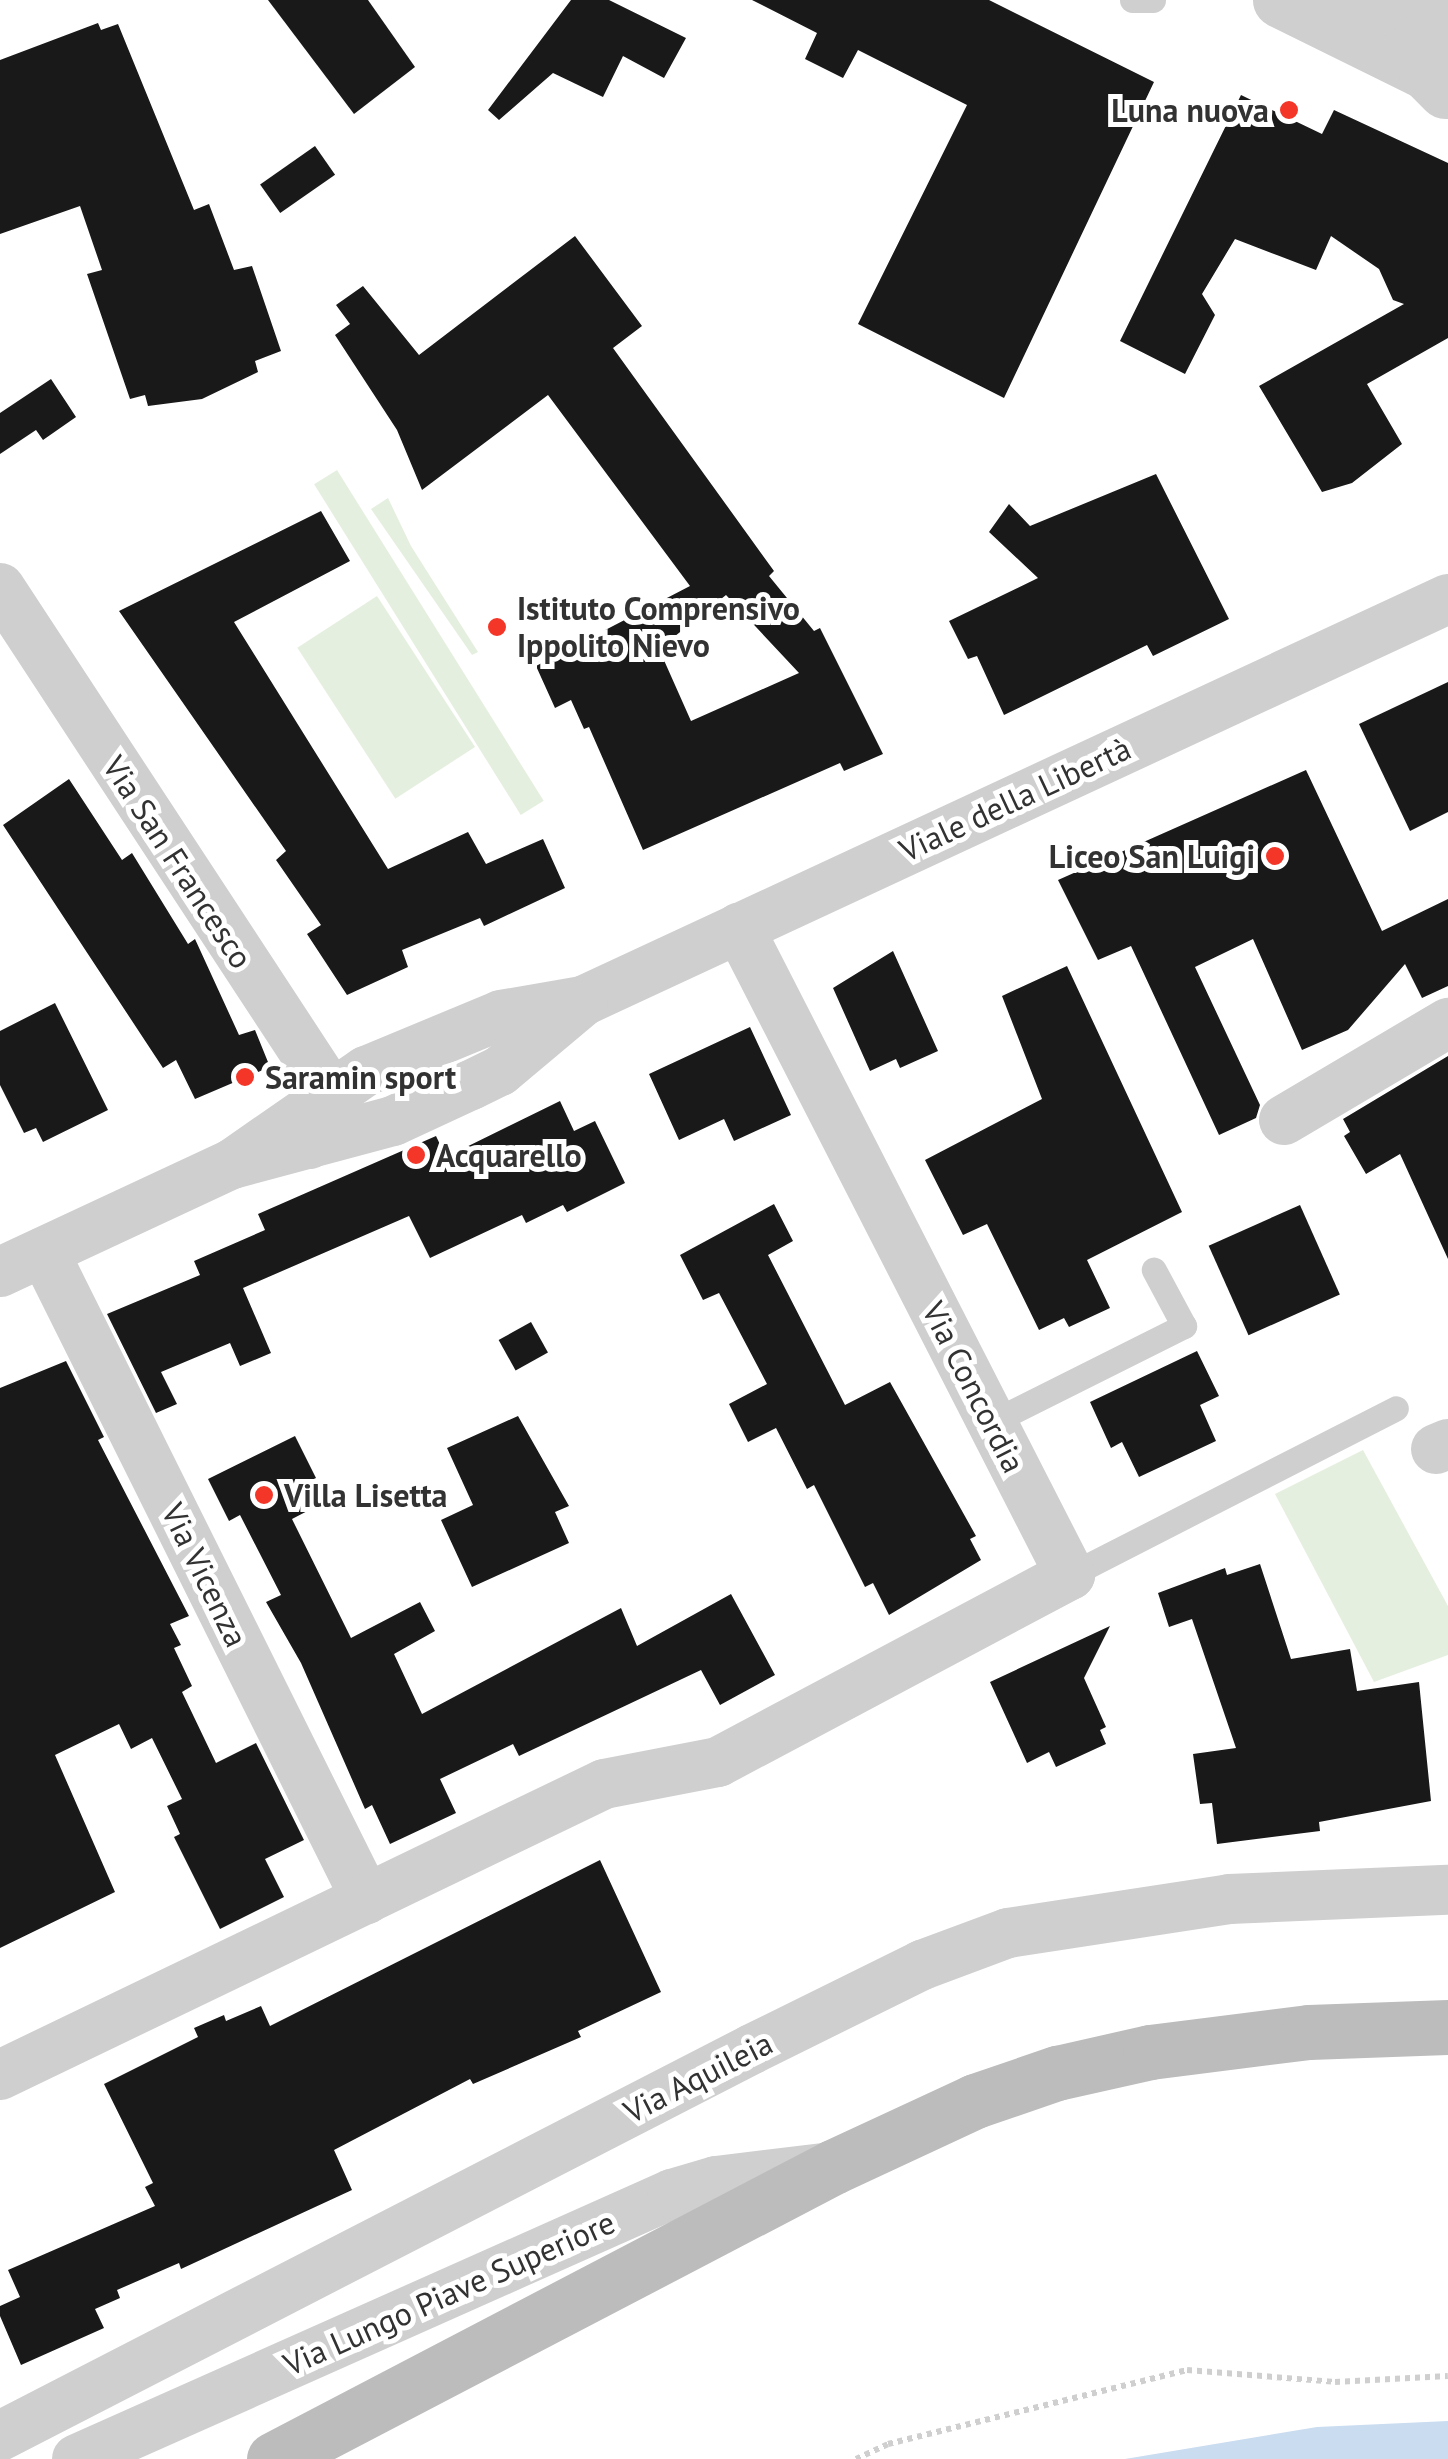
<!DOCTYPE html>
<meta charset="utf-8">
<style>
body{margin:0}
#map{position:relative;width:1448px;height:2459px;overflow:hidden;background:#fff;font-family:"PT Sans",sans-serif}
div>[style]{position:absolute}
.green>*{inset:0;background:#e5efdf;transform-origin:0 0}
.water>*{inset:0;background:#cadcf0}
.building>*{inset:0;background:#191919;transform-origin:0 0}
.path>*{height:6px;margin-top:-3px;transform-origin:0;background:repeating-linear-gradient(90deg,#cfcfcf 0 5px,transparent 0 10px)}
.service>*{height:25px;margin:-12.5px;padding:0 12.5px;transform-origin:12.5px;border-radius:12.5px;background:#cfcfcf}
.minor>*{height:50px;margin:-25px;padding:0 25px;transform-origin:25px;border-radius:25px;background:#cfcfcf}
.tertiary>*{height:55px;margin:-27.5px;padding:0 27.5px;transform-origin:27.5px;border-radius:27.5px;background:#cfcfcf}
.secondary>*{height:55px;margin:-27.5px;padding:0 27.5px;transform-origin:27.5px;border-radius:27.5px;background:#bcbcbc}
.dots>*{width:28px;height:28px;translate:-50% -50%;box-sizing:border-box;border:5px solid #fff;border-radius:50%}
span{translate:-50% -50%;white-space:nowrap;text-align:center;line-height:1.15;-webkit-text-stroke:10px #fff;paint-order:stroke}
.poi-label{font-size:32px;color:#323232;font-weight:700}
.right{translate:-100% -50%;text-align:right}
.left{translate:0 -50%;text-align:left}
.street-label{font-size:32px;color:#323232}
</style>
<div id="map">
<div class="green">
<div style="left:337px;top:470px;width:390px;height:27px;rotate:58deg"></div>
<div style="clip-path:polygon(388px 498px,411px 546px,478px 652px,472px 655px,371px 509px)"></div>
<div style="left:377px;top:596px;width:180px;height:95px;rotate:57deg"></div>
<div style="clip-path:polygon(1363px 1450px,1448px 1606px,1448px 1655px,1374px 1682px,1275px 1494px)"></div>
</div>
<div class="water">
<div style="clip-path:polygon(1448px 2421px,1448px 2459px,1125px 2459px,1317px 2427px)"></div>
</div>
<div class="building">
<div style="clip-path:polygon(268px 0,368px 0,415px 67px,354px 114px)"></div>
<div style="clip-path:polygon(571px 0,609px 0,686px 38px,664px 78px,623px 56px,603px 97px,553px 73px,499px 120px,488px 110px)"></div>
<div style="clip-path:polygon(752px 0,989px 0,1154px 82px,1004px 398px,858px 324px,967px 105px,858px 50px,843px 78px,805px 59px,817px 33px)"></div>
<div style="clip-path:polygon(98px 23px,101px 30px,118px 24px,194px 210px,209px 204px,234px 270px,252px 266px,281px 351px,255px 361px,258px 372px,202px 399px,148px 406px,145px 395px,130px 399px,87px 274px,102px 270px,80px 206px,0 234px,0 60px)"></div>
<div style="clip-path:polygon(1241px 95px,1322px 134px,1334px 110px,1448px 163px,1448px 338px,1367px 384px,1402px 444px,1352px 483px,1322px 492px,1259px 386px,1404px 304px,1393px 300px,1379px 269px,1331px 236px,1316px 270px,1235px 239px,1202px 294px,1215px 315px,1185px 374px,1120px 341px)"></div>
<div style="left:315px;top:146px;width:35px;height:67px;rotate:55deg"></div>
<div style="clip-path:polygon(evenodd,575px 236px,642px 326px,613px 348px,774px 571px,769px 576px,814px 631px,820px 628px,883px 754px,844px 771px,840px 763px,643px 850px,589px 727px,584px 729px,571px 700px,555px 708px,536px 666px,690px 586px,548px 395px,422px 490px,397px 430px,335px 335px,350px 324px,336px 305px,363px 286px,419px 355px,575px 236px,726px 595px,799px 673px,691px 721px,659px 649px,726px 595px)"></div>
<div style="clip-path:polygon(51px 379px,76px 417px,43px 440px,36px 430px,0 454px,0 413px)"></div>
<div style="clip-path:polygon(1156px 474px,1229px 619px,1153px 656px,1147px 645px,1004px 715px,977px 656px,968px 659px,949px 621px,1038px 578px,989px 532px,1009px 504px,1030px 526px)"></div>
<div style="clip-path:polygon(321px 511px,350px 561px,234px 622px,388px 869px,468px 832px,486px 864px,543px 839px,565px 888px,484px 926px,480px 918px,402px 950px,408px 967px,347px 995px,307px 934px,321px 925px,276px 860px,286px 851px,119px 611px)"></div>
<div style="clip-path:polygon(1448px 682px,1448px 812px,1410px 831px,1359px 724px)"></div>
<div style="clip-path:polygon(1306px 770px,1382px 931px,1448px 899px,1448px 986px,1422px 998px,1405px 964px,1348px 1030px,1302px 1050px,1253px 939px,1195px 967px,1260px 1105px,1256px 1118px,1219px 1135px,1131px 946px,1098px 960px,1058px 880px)"></div>
<div style="clip-path:polygon(69px 779px,122px 860px,132px 853px,188px 944px,195px 939px,239px 1035px,255px 1030px,270px 1067px,195px 1099px,176px 1060px,163px 1068px,3px 825px)"></div>
<div style="clip-path:polygon(893px 951px,938px 1051px,900px 1068px,896px 1059px,870px 1071px,833px 988px)"></div>
<div style="clip-path:polygon(1067px 966px,1182px 1212px,1087px 1260px,1110px 1308px,1069px 1327px,1064px 1318px,1039px 1330px,987px 1224px,963px 1235px,925px 1160px,1042px 1099px,1002px 996px)"></div>
<div style="clip-path:polygon(55px 1003px,108px 1110px,43px 1142px,36px 1128px,24px 1133px,0 1085px,0 1031px)"></div>
<div style="clip-path:polygon(750px 1027px,791px 1115px,734px 1141px,724px 1119px,679px 1140px,649px 1074px)"></div>
<div style="clip-path:polygon(1448px 1056px,1448px 1259px,1400px 1154px,1366px 1174px,1344px 1136px,1350px 1132px,1343px 1119px)"></div>
<div style="clip-path:polygon(560px 1101px,574px 1131px,595px 1121px,625px 1183px,567px 1212px,563px 1205px,526px 1223px,522px 1215px,430px 1258px,409px 1216px,243px 1288px,271px 1353px,240px 1366px,230px 1343px,161px 1372px,177px 1404px,156px 1413px,107px 1314px,200px 1275px,194px 1261px,265px 1230px,258px 1214px,436px 1136px,446px 1157px)"></div>
<div style="clip-path:polygon(774px 1204px,793px 1241px,768px 1255px,845px 1405px,890px 1382px,976px 1536px,970px 1539px,981px 1560px,889px 1615px,873px 1583px,865px 1587px,814px 1485px,807px 1489px,776px 1428px,748px 1442px,729px 1404px,767px 1384px,719px 1293px,703px 1300px,680px 1255px)"></div>
<div style="left:1300px;top:1205px;width:98px;height:100px;rotate:66deg"></div>
<div style="left:531px;top:1322px;width:35px;height:37px;rotate:61deg"></div>
<div style="clip-path:polygon(1197px 1351px,1219px 1396px,1200px 1405px,1216px 1441px,1139px 1477px,1122px 1442px,1111px 1448px,1090px 1402px)"></div>
<div style="clip-path:polygon(66px 1361px,104px 1437px,98px 1440px,189px 1616px,170px 1624px,181px 1645px,174px 1648px,192px 1686px,182px 1692px,216px 1763px,256px 1743px,304px 1840px,265px 1859px,284px 1897px,220px 1929px,174px 1837px,180px 1834px,167px 1806px,182px 1799px,152px 1738px,131px 1749px,119px 1724px,55px 1755px,115px 1892px,0 1948px,0 1388px)"></div>
<div style="clip-path:polygon(518px 1416px,569px 1506px,555px 1512px,569px 1543px,472px 1587px,441px 1520px,473px 1505px,447px 1448px)"></div>
<div style="clip-path:polygon(295px 1436px,316px 1478px,305px 1483px,317px 1506px,292px 1519px,351px 1638px,420px 1602px,435px 1631px,394px 1654px,422px 1714px,621px 1608px,637px 1646px,731px 1594px,775px 1675px,720px 1705px,701px 1670px,519px 1756px,513px 1744px,440px 1779px,456px 1813px,390px 1844px,372px 1805px,365px 1809px,301px 1663px,266px 1602px,281px 1595px,240px 1515px,229px 1521px,208px 1479px)"></div>
<div style="clip-path:polygon(1260px 1564px,1291px 1659px,1350px 1649px,1357px 1691px,1419px 1682px,1431px 1801px,1319px 1822px,1320px 1831px,1217px 1844px,1212px 1803px,1200px 1804px,1193px 1754px,1236px 1748px,1192px 1619px,1169px 1627px,1158px 1593px,1225px 1568px,1227px 1575px)"></div>
<div style="clip-path:polygon(1110px 1626px,1084px 1678px,1106px 1727px,1100px 1730px,1106px 1744px,1056px 1767px,1049px 1752px,1027px 1763px,990px 1682px)"></div>
<div style="clip-path:polygon(600px 1860px,661px 1992px,578px 2031px,581px 2037px,473px 2084px,470px 2079px,334px 2150px,352px 2190px,181px 2269px,179px 2263px,117px 2290px,120px 2298px,95px 2309px,104px 2328px,21px 2365px,0 2316px,0 2306px,20px 2297px,8px 2270px,155px 2206px,145px 2187px,153px 2183px,104px 2084px,198px 2037px,194px 2028px,224px 2015px,226px 2021px,261px 2006px,270px 2026px)"></div>
</div>
<div class="path">
<div style="left:856px;top:2459px;width:35px;rotate:-25deg"></div>
<div style="left:888px;top:2444px;width:308px;rotate:-13.9deg"></div>
<div style="left:1187px;top:2370px;width:148px;rotate:4.6deg"></div>
<div style="left:1335px;top:2382px;width:113px;rotate:-3deg"></div>
</div>
<div class="service">
<div style="left:1132px;top:0;width:21px"></div>
<div style="left:992px;top:1422px;width:215px;rotate:-26.6deg"></div>
<div style="left:1184px;top:1326px;width:64px;rotate:-118.2deg"></div>
<div style="left:1070px;top:1575px;width:366px;rotate:-27.1deg"></div>
</div>
<div class="minor">
<div style="left:0;top:588px;width:584px;rotate:56.75deg"></div>
<div style="left:320px;top:1076px;width:69px;rotate:99.2deg"></div>
<div style="left:1284px;top:1120px;width:191px;rotate:-30.6deg"></div>
<div style="left:232px;top:1164px;width:167px;rotate:-15deg"></div>
<div style="left:393px;top:1121px;width:86px;rotate:-24.8deg"></div>
<div style="left:471px;top:1085px;width:32px;rotate:-26deg"></div>
<div style="left:500px;top:1071px;width:109px;rotate:-40.1deg"></div>
<div style="left:583px;top:1001px;width:954px;rotate:-24.93deg"></div>
<div style="left:44px;top:1252px;width:723px;rotate:63.54deg"></div>
<div style="left:0;top:1272px;width:256px;rotate:-25deg"></div>
<div style="left:232px;top:1164px;width:163px;rotate:-34.8deg"></div>
<div style="left:366px;top:1071px;width:146px;rotate:-22.5deg"></div>
<div style="left:501px;top:1015px;width:83px;rotate:-9.7deg"></div>
<div style="left:1436px;top:1449px;width:13px;rotate:-23deg"></div>
<div style="left:0;top:2075px;width:670px;rotate:-25.72deg"></div>
<div style="left:604px;top:1784px;width:116px;rotate:-10.9deg"></div>
<div style="left:718px;top:1762px;width:399px;rotate:-28deg"></div>
<div style="left:1070px;top:1575px;width:727px;rotate:-117.09deg"></div>
<div style="left:0;top:2436px;width:846px;rotate:-27.23deg"></div>
<div style="left:752px;top:2049px;width:190px;rotate:-26.3deg"></div>
<div style="left:922px;top:1965px;width:92px;rotate:-20.4deg"></div>
<div style="left:1008px;top:1933px;width:224px;rotate:-8.7deg"></div>
<div style="left:1229px;top:1899px;width:219px;rotate:-2.4deg"></div>
<div style="left:77px;top:2459px;width:651px;rotate:-24.01deg"></div>
<div style="left:672px;top:2194px;width:46px;rotate:-16.5deg"></div>
<div style="left:716px;top:2181px;width:108px;rotate:-6.9deg"></div>
</div>
<div class="tertiary">
<div style="left:1280px;top:0;width:163px;rotate:26.3deg"></div>
<div style="left:1326px;top:0;width:108px;rotate:6.9deg"></div>
<div style="left:1445px;top:91px;width:27px;rotate:-135deg"></div>
<div style="left:1426px;top:72px;width:35px;rotate:-100deg"></div>
<div style="left:1420px;top:38px;width:28px;rotate:-63deg"></div>
<div style="left:1433px;top:13px;width:18px;rotate:-34deg"></div>
</div>
<div class="secondary">
<div style="left:274px;top:2459px;width:631px;rotate:-27.58deg"></div>
<div style="left:833px;top:2167px;width:157px;rotate:-24.9deg"></div>
<div style="left:975px;top:2101px;width:87px;rotate:-18.9deg"></div>
<div style="left:1057px;top:2073px;width:95px;rotate:-12.7deg"></div>
<div style="left:1150px;top:2052px;width:160px;rotate:-7.2deg"></div>
<div style="left:1309px;top:2032px;width:139px;rotate:-2.1deg"></div>
</div>
<div class="dots">
<div style="left:1289px;top:110px;background:#f43628"></div>
<div style="left:497px;top:627px;background:#f43628"></div>
<div style="left:1275px;top:856px;background:#f43628"></div>
<div style="left:245px;top:1077px;background:#f43628"></div>
<div style="left:416px;top:1155px;background:#f43628"></div>
<div style="left:264px;top:1495px;background:#f43628"></div>
</div>
<div class="poi-label">
<span class="right" style="left:1269px;top:110px">Luna nuova</span>
<span class="left" style="left:517px;top:627px">Istituto Comprensivo<br>Ippolito Nievo</span>
<span class="right" style="left:1255px;top:856px">Liceo San Luigi</span>
<span class="left" style="left:265px;top:1077px">Saramin sport</span>
<span class="left" style="left:436px;top:1155px">Acquarello</span>
<span class="left" style="left:284px;top:1495px">Villa Lisetta</span>
</div>
<div class="street-label">
<span style="left:1015px;top:799px;rotate:-25deg">Viale della Libertà</span>
<span style="left:178px;top:862px;rotate:57deg">Via San Francesco</span>
<span style="left:974px;top:1387px;rotate:63deg">Via Concordia</span>
<span style="left:205px;top:1575px;rotate:64deg">Via Vicenza</span>
<span style="left:698px;top:2077px;rotate:-27deg">Via Aquileia</span>
<span style="left:449px;top:2293px;rotate:-24deg">Via Lungo Piave Superiore</span>
</div>
</div>
